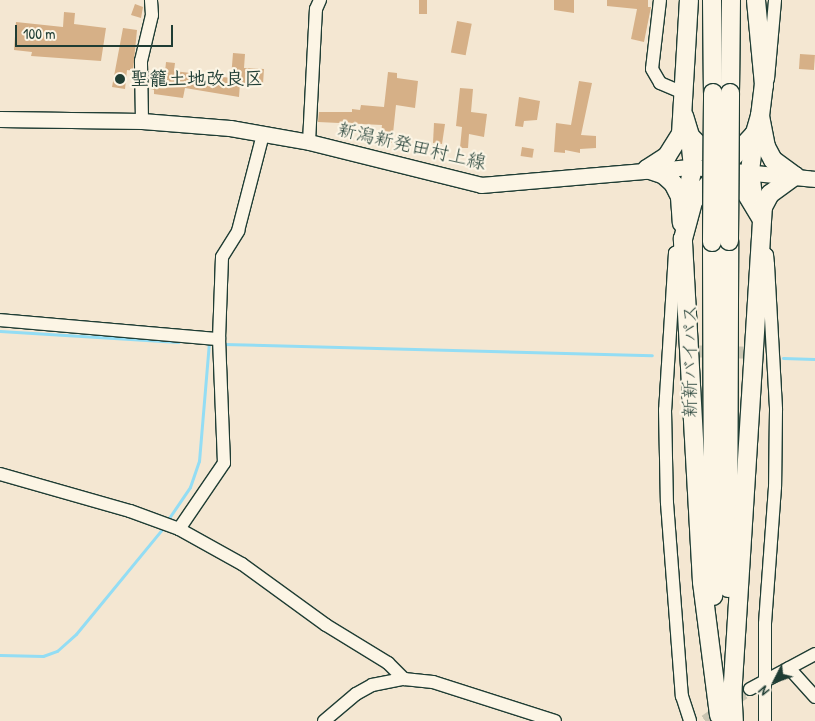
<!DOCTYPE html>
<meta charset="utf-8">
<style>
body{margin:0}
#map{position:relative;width:815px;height:721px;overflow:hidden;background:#f4e7d2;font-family:"Patrick Hand","Klee One",sans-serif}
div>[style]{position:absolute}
.stream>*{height:3px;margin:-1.5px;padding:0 1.5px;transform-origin:1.5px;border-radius:1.5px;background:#93ddf4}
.building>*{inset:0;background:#d6b087;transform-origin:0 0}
.minor-tunnel>*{height:12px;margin-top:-6px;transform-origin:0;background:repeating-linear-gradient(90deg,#c9c5b2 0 12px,transparent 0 18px)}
.roads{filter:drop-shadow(1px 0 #1f3d34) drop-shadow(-1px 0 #1f3d34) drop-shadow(0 1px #1f3d34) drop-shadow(0 -1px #1f3d34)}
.minor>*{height:12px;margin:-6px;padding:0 6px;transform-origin:6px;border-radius:6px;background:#fcf5e5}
.major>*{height:15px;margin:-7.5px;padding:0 7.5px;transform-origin:7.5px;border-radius:7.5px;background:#fcf5e5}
.highway>*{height:18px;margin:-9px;padding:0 9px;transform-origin:9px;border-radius:9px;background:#fcf5e5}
.bridges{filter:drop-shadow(1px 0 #1f3d34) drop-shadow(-1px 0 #1f3d34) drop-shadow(0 1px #1f3d34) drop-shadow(0 -1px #1f3d34)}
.highway-bridge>*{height:18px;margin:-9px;padding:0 9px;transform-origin:9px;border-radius:9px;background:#fcf5e5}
.dots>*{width:14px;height:14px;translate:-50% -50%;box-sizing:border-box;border:2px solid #fcf5e5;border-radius:50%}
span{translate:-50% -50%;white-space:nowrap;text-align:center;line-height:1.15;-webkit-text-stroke:4.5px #fcf5e5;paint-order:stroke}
.poi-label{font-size:19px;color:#1f3d34;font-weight:700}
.left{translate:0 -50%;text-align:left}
.street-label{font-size:19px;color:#1f3d34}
.north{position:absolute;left:750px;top:656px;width:50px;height:50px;-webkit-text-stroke:4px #fcf5e5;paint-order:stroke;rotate:229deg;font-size:14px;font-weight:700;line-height:20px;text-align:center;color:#1f3d34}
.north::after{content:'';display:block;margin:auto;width:18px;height:22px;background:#1f3d34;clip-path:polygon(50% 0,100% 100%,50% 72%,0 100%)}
.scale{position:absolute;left:15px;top:25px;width:158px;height:22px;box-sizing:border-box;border:2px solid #1f3d34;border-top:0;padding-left:6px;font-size:15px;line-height:18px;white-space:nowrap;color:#1f3d34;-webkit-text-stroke:4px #fcf5e5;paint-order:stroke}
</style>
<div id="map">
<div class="stream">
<div style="left:0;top:331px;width:179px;rotate:3.5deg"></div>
<div style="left:223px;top:344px;width:429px;rotate:1.5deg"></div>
<div style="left:783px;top:358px;width:32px;rotate:2deg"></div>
<div style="left:167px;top:521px;width:41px;rotate:-55.9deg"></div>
<div style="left:190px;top:487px;width:28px;rotate:-71deg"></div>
<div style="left:199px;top:461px;width:118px;rotate:-85.2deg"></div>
<div style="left:0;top:655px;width:43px;rotate:1.3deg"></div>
<div style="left:43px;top:656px;width:15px;rotate:-20deg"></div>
<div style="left:57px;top:651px;width:25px;rotate:-42deg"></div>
<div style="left:76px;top:634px;width:139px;rotate:-50.6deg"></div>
</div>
<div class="building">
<div style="left:419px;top:0;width:8px;height:14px"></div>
<div style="clip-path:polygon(554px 0,574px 0,574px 13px,554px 10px)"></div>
<div style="clip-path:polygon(607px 0,648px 0,648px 7px,651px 7px,644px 42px,631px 39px,637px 9px,607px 6px)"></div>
<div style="clip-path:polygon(135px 4px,143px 7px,141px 18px,131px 15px)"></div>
<div style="clip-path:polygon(64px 12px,75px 13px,74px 24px,106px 28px,101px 61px,31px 56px,32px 52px,14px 50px,16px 22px,63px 27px)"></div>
<div style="left:457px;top:21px;width:15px;height:32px;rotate:11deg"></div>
<div style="clip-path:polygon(123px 28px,137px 30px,133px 71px,127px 70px,125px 89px,112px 87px)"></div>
<div style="clip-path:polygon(233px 53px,245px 54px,244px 68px,264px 69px,263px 84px,240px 83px,239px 97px,185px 88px,183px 98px,154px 94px,154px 90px,151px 89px,153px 71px,165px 72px,166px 62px,175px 63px,174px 71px,231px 78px)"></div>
<div style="left:800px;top:54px;width:15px;height:15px;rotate:4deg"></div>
<div style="clip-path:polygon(388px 72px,397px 73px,397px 78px,418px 81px,415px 108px,396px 105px,392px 143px,380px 141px,382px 125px,318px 122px,319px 112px,352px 112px,352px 109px,360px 110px,361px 105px,384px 107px)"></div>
<div style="clip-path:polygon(579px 81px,592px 83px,581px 135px,596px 136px,596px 148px,580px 149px,580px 153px,565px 150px,565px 153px,554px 152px,556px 123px,571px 125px)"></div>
<div style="clip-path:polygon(460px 88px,473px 89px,471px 112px,487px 114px,484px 137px,469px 134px,468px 148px,460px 148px,462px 127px,456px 126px)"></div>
<div style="clip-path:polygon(519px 97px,540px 101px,537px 120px,524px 121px,523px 127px,515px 126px)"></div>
<div style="clip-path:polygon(434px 123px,445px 124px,442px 144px,433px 143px)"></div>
<div style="left:522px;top:147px;width:12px;height:9px;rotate:9deg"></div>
</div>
<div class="minor-tunnel">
<div style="left:681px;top:351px;width:79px;rotate:1.5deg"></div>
<div style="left:705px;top:721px;width:55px;rotate:-35.4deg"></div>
</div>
<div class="roads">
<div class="minor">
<div style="left:660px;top:0;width:69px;rotate:96.6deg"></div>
<div style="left:652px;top:69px;width:16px;rotate:60deg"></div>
<div style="left:660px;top:83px;width:23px;rotate:23deg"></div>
<div style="left:768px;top:79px;width:79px;rotate:-84.9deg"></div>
<div style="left:142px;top:121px;width:60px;rotate:-91deg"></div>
<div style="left:141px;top:61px;width:47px;rotate:-76.6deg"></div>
<div style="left:152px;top:15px;width:15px;rotate:-94deg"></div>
<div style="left:309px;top:142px;width:133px;rotate:-87deg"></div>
<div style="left:316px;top:9px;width:10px;rotate:-66deg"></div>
<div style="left:682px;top:249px;width:8px;rotate:150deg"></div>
<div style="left:675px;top:253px;width:157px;rotate:93.6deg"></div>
<div style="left:665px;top:410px;width:93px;rotate:88.8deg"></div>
<div style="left:667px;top:503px;width:194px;rotate:85.6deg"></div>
<div style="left:682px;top:696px;width:26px;rotate:72deg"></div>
<div style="left:762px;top:251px;width:6px;rotate:39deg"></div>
<div style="left:767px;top:255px;width:10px;rotate:84deg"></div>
<div style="left:768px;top:265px;width:145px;rotate:86.8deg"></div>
<div style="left:776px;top:410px;width:77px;rotate:90.7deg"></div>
<div style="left:775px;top:487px;width:137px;rotate:94.2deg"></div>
<div style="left:765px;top:624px;width:97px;rotate:90deg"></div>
<div style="left:0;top:320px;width:220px;rotate:5deg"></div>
<div style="left:0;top:474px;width:135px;rotate:15.9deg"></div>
<div style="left:130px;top:511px;width:52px;rotate:20.2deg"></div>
<div style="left:179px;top:529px;width:72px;rotate:29.1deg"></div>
<div style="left:242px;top:564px;width:104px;rotate:36deg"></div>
<div style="left:326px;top:625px;width:73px;rotate:31.5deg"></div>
<div style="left:388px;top:663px;width:23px;rotate:45deg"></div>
<div style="left:179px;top:529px;width:80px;rotate:-55.7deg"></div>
<div style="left:224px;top:463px;width:124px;rotate:-92.3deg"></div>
<div style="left:219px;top:339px;width:82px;rotate:-87.9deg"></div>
<div style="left:222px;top:257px;width:31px;rotate:-58deg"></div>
<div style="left:238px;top:231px;width:100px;rotate:-75.5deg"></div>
<div style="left:789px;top:668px;width:39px;rotate:48deg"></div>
<div style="left:750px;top:689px;width:74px;rotate:-28.3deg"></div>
<div style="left:324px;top:721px;width:42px;rotate:-40.2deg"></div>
<div style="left:356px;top:694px;width:18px;rotate:-29deg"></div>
<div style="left:372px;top:685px;width:33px;rotate:-11deg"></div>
<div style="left:404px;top:679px;width:29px;rotate:6deg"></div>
<div style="left:433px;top:682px;width:128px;rotate:17.7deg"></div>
</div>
<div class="major">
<div style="left:0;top:119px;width:142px;rotate:0.8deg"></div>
<div style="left:142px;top:121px;width:88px;rotate:4.5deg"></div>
<div style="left:230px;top:128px;width:80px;rotate:10deg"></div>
<div style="left:309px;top:142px;width:177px;rotate:14deg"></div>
<div style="left:481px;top:185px;width:213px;rotate:-4.9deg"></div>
<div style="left:693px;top:167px;width:123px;rotate:5.6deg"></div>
</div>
<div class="highway">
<div style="left:712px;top:0;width:93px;rotate:89.4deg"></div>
<div style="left:730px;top:93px;width:93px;rotate:-89.4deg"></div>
<div style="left:684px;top:116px;width:21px;rotate:73deg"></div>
<div style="left:690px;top:136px;width:80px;rotate:45.5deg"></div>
<div style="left:746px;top:193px;width:31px;rotate:59deg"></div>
<div style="left:647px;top:169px;width:24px;rotate:-33deg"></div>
<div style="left:667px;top:156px;width:26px;rotate:-58deg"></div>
<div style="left:681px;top:134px;width:134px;rotate:-86.6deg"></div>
<div style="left:647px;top:169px;width:18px;rotate:19deg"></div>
<div style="left:664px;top:175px;width:12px;rotate:42deg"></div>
<div style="left:673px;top:183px;width:16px;rotate:63deg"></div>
<div style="left:680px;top:197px;width:26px;rotate:86deg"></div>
<div style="left:754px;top:204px;width:33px;rotate:-97deg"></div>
<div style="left:750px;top:171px;width:38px;rotate:-83deg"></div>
<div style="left:684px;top:208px;width:42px;rotate:-77.6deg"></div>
<div style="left:693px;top:167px;width:31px;rotate:-96deg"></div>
<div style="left:712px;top:242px;width:354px;rotate:89.8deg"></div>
<div style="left:728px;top:588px;width:347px;rotate:-89.8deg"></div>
<div style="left:732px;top:686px;width:35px;rotate:87deg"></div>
<div style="left:732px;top:698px;width:492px;rotate:-86.4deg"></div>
<div style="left:763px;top:207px;width:15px;rotate:-62deg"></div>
<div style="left:770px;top:194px;width:31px;rotate:-36deg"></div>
<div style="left:795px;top:176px;width:27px;rotate:-144deg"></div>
<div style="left:773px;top:160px;width:15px;rotate:-118deg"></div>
<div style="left:766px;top:147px;width:32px;rotate:-101deg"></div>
<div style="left:760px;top:116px;width:31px;rotate:-83deg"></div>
<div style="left:764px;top:85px;width:85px;rotate:-95.4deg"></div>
<div style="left:719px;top:715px;width:134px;rotate:-97.3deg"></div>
<div style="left:702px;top:582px;width:344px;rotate:-93.2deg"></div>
<div style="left:683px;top:239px;width:39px;rotate:-75deg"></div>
<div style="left:693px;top:201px;width:92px;rotate:-47.6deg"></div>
<div style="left:755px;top:133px;width:18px;rotate:-74deg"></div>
</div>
</div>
<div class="bridges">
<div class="highway-bridge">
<div style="left:729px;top:241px;width:148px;rotate:-89.6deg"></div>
<div style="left:712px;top:242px;width:149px;rotate:-89.6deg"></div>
</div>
</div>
<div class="dots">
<div style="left:120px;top:79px;background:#1f3d34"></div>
</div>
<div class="poi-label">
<span class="left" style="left:130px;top:79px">聖籠土地改良区</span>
</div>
<div class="street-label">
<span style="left:412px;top:146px;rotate:13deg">新潟新発田村上線</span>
<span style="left:690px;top:361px;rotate:-90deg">新新バイパス</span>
</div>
<div class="north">N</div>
<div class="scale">100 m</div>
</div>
